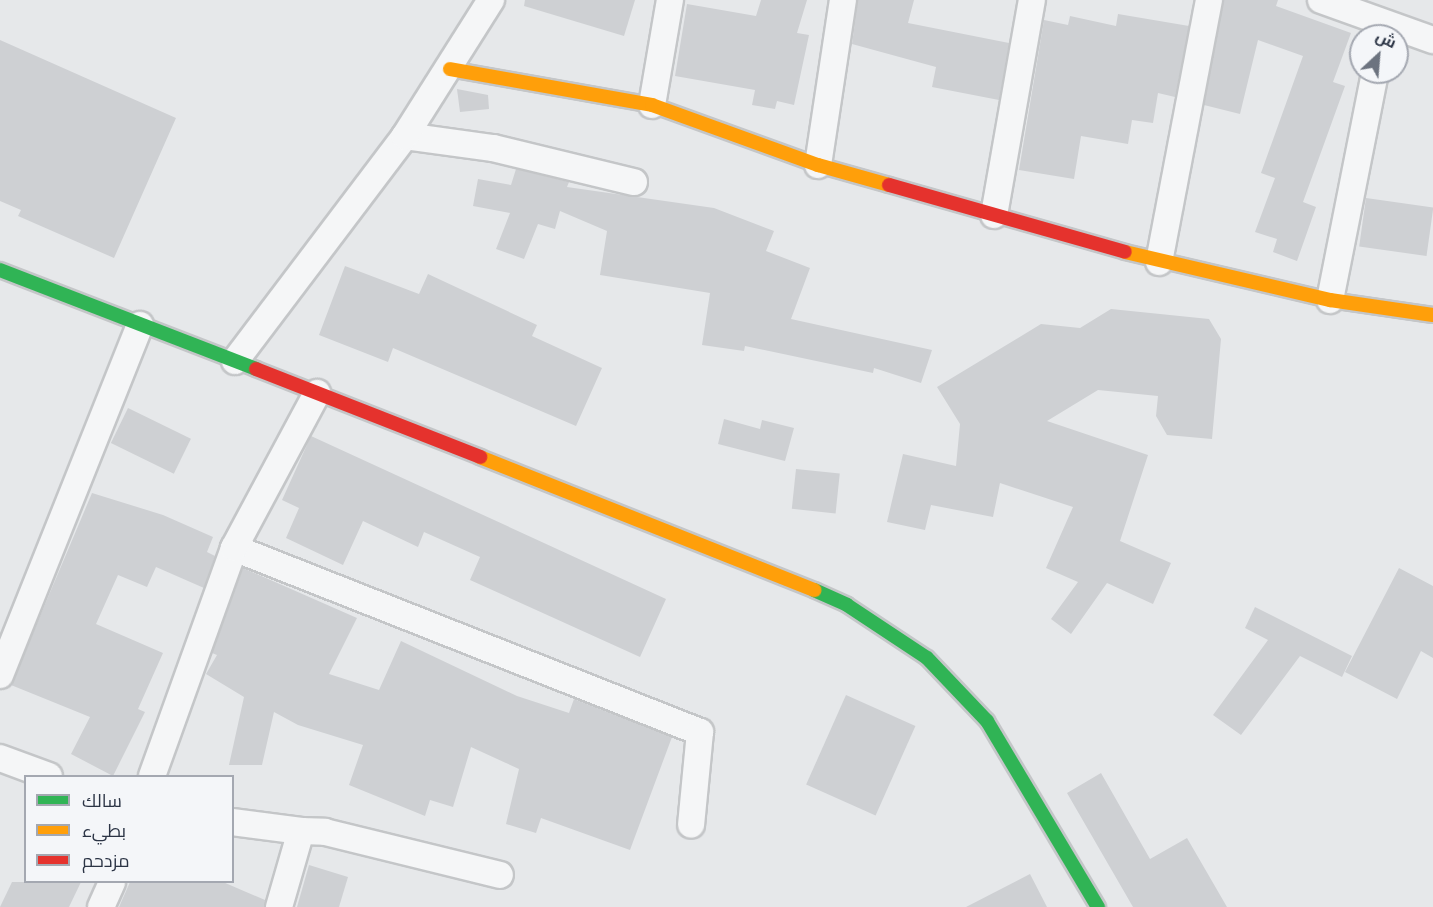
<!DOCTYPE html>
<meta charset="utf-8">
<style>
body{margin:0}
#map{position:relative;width:1433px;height:907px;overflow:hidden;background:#e6e8ea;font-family:Cabin,Cairo,sans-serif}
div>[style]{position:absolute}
.building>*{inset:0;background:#ced0d3;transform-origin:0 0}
.roads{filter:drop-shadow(2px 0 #c4c6c8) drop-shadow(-2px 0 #c4c6c8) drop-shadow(0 2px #c4c6c8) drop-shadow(0 -2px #c4c6c8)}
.street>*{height:26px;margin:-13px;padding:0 13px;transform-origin:13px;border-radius:13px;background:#f5f6f7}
.fast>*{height:14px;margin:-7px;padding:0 7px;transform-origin:7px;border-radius:7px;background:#30b455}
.slow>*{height:14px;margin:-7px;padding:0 7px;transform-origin:7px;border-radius:7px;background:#ff9f0a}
.jam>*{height:14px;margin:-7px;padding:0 7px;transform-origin:7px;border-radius:7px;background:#e5322d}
span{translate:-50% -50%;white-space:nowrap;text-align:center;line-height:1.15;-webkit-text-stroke:5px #f4f6f9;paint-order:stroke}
.legend{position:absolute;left:24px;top:775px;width:210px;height:108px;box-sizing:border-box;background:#f4f6f9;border:2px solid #a4a8b1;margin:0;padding:8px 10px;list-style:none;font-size:18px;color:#2b3445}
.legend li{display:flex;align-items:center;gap:12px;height:30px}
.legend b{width:30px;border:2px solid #a4a8b1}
.north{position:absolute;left:1349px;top:24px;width:60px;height:60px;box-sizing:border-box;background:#f4f6f9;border:2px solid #a4a8b1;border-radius:50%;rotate:26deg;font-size:16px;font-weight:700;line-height:24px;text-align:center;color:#2b3445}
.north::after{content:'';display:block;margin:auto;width:21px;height:27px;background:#6c737f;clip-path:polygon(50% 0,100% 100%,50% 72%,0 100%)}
</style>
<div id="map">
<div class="building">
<div style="clip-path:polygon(525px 0,635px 0,624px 36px,524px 6px)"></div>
<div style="clip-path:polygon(761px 0,807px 0,797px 33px,809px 35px,794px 105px,777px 101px,775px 109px,752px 105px,755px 90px,675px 76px,687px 4px,756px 16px)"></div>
<div style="clip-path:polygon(858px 0,914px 0,908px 23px,1009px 43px,999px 100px,932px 87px,936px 67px,852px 44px)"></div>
<div style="clip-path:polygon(1224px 0,1278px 0,1276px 6px,1351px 33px,1333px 82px,1345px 86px,1303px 202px,1316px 207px,1297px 261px,1273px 252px,1277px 239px,1255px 232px,1275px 178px,1261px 173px,1303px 56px,1258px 40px,1240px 114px,1204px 105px)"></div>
<div style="clip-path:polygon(1118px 14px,1189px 26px,1175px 97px,1158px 93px,1153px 123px,1132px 120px,1128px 144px,1081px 136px,1074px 179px,1019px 170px,1044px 20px,1068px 25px,1070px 16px,1116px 26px)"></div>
<div style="clip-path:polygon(0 40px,176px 118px,114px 258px,18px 216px,21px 210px,0 201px)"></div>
<div style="clip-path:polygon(457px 89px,488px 95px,489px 109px,460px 112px)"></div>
<div style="clip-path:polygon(516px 169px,569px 182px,567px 187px,714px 208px,774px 231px,766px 251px,810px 268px,791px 319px,932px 350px,921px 383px,874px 368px,873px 373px,745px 346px,744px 351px,702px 345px,710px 293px,600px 275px,607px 231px,560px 211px,555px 229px,538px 224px,524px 259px,496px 249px,510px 213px,473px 206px,478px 179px,511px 185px)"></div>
<div style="left:1366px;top:198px;width:68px;height:49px;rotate:8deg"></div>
<div style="clip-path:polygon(345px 266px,419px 294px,428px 274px,537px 325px,532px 336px,602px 368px,576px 426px,393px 348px,388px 362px,319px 335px)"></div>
<div style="clip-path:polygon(1111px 309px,1209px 319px,1221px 339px,1212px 439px,1167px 435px,1156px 416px,1158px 396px,1098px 390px,1047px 421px,1148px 455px,1120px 541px,1171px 563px,1153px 604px,1107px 583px,1071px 634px,1051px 619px,1078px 582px,1046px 568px,1073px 507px,1000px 483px,993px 517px,931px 505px,925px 530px,887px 522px,903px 454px,956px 466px,960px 424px,937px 387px,1041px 324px,1080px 328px)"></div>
<div style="left:128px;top:408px;width:70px;height:39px;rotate:26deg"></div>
<div style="clip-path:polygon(724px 419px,760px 429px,762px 420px,794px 428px,785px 461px,718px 444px)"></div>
<div style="clip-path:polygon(311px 436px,666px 599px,640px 657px,470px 580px,480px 557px,424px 532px,418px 547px,363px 521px,343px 565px,286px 538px,299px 508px,282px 500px)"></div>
<div style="left:796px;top:469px;width:44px;height:40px;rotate:6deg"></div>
<div style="clip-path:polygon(92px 493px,163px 515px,213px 537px,207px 552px,215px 556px,204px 588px,156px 567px,147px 587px,118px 575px,96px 624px,163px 653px,138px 709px,145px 712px,113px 776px,71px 754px,90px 717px,11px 685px)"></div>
<div style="clip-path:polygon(243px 568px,357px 618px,329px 674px,379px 690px,401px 641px,517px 696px,569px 713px,574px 699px,672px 737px,630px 850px,541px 818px,536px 833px,506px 824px,519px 769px,471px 747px,453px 807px,430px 800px,425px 816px,349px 785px,363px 745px,298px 725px,274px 712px,262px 765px,229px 765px,244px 697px,206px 674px,217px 655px,212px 653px)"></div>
<div style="clip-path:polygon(1399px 568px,1433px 586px,1433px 658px,1421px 651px,1397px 699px,1345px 672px)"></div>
<div style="clip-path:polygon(1255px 607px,1352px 656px,1342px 677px,1300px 656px,1241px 735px,1213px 715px,1268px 640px,1245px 628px)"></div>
<div style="left:846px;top:695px;width:76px;height:98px;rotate:24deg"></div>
<div style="clip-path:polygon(1101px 773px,1150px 859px,1187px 838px,1227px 907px,1133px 907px,1067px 793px)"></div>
<div style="clip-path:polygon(309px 865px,348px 877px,339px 907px,297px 907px)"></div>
<div style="clip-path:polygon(1030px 874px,1047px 907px,966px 907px)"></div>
<div style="clip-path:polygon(12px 882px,81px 882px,69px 907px,0 907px)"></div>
<div style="clip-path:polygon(130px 882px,223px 882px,265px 900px,264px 907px,119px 907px)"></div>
</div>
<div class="roads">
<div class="street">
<div style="left:1321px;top:0;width:119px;rotate:19.7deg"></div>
<div style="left:652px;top:105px;width:107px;rotate:-80.3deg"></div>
<div style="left:405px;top:136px;width:89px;rotate:7.8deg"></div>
<div style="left:493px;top:148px;width:145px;rotate:13.6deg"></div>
<div style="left:818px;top:165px;width:167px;rotate:-81.4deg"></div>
<div style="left:994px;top:215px;width:218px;rotate:-80deg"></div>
<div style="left:1159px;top:262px;width:267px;rotate:-79.2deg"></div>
<div style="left:1330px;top:300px;width:232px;rotate:-78.8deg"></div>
<div style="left:235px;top:361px;width:282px;rotate:-52.9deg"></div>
<div style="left:405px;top:136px;width:161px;rotate:-57.7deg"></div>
<div style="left:234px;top:548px;width:501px;rotate:21.55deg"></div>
<div style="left:700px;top:732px;width:93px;rotate:95.5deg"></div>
<div style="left:0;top:675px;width:377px;rotate:-68.2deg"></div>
<div style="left:0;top:758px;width:52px;rotate:20.2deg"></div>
<div style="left:152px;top:776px;width:242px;rotate:-70.2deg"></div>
<div style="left:234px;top:548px;width:176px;rotate:-61.8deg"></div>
<div style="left:232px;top:822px;width:70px;rotate:7.4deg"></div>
<div style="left:101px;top:907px;width:27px;rotate:-66deg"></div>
<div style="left:279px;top:907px;width:79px;rotate:-73.9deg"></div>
<div style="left:301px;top:831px;width:24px;rotate:2deg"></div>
<div style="left:325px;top:832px;width:180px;rotate:13.8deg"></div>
</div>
<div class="fast">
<div style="left:0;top:270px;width:274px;rotate:21.1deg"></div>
<div style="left:814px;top:590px;width:36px;rotate:24deg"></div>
<div style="left:847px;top:605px;width:96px;rotate:33.5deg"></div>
<div style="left:927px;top:658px;width:87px;rotate:46.4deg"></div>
<div style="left:987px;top:721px;width:217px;rotate:59.2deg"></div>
</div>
<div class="slow">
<div style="left:450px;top:69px;width:205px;rotate:10.1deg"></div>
<div style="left:652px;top:105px;width:177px;rotate:19.9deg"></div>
<div style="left:818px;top:165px;width:74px;rotate:15.7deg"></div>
<div style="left:1125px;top:252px;width:211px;rotate:13.2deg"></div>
<div style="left:1330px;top:300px;width:104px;rotate:8.3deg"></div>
<div style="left:480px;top:457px;width:360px;rotate:21.7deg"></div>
</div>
<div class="jam">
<div style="left:889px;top:185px;width:245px;rotate:15.8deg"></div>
<div style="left:256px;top:369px;width:241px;rotate:21.4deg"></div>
</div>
</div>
<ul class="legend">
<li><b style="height:8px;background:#30b455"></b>سالك</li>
<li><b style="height:8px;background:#ff9f0a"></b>بطيء</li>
<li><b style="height:8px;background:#e5322d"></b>مزدحم</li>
</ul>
<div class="north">ش</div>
</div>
